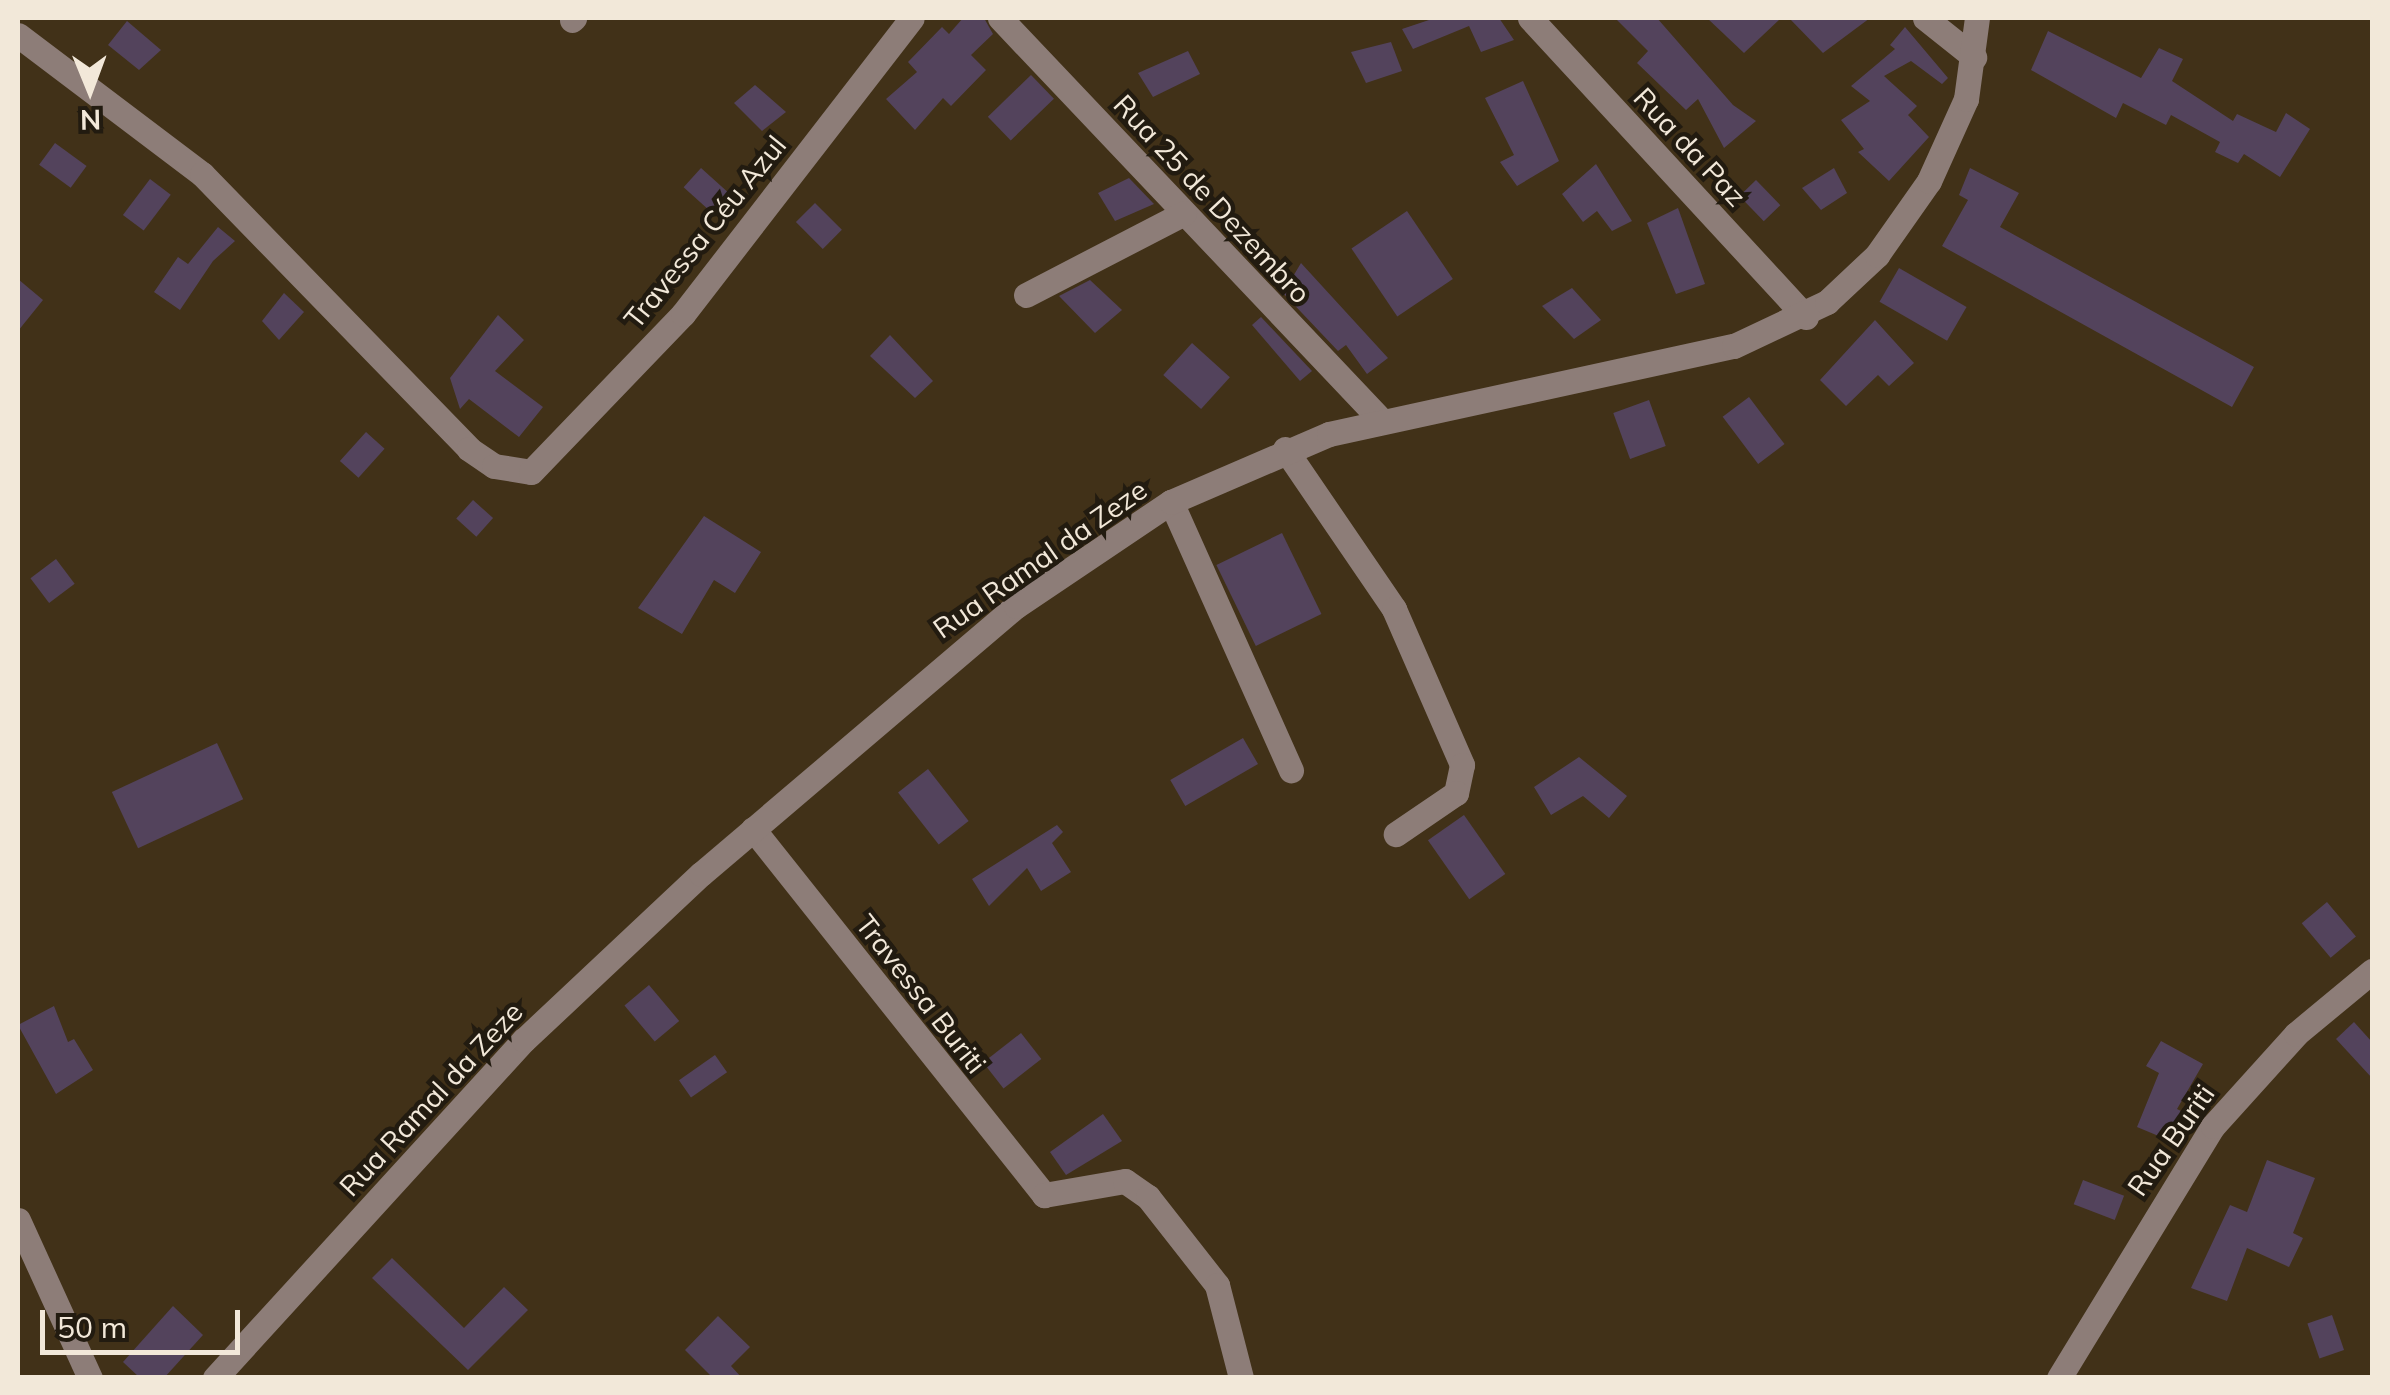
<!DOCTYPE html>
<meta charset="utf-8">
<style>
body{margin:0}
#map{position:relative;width:2390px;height:1395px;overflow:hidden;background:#413118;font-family:Mulish,sans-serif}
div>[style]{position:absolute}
.building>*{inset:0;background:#53435c;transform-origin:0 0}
.minor>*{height:25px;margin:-12.5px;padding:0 12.5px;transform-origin:12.5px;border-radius:12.5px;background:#8d7d78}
span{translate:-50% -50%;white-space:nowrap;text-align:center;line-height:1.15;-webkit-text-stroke:9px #221b10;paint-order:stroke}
.street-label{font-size:28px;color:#f2e8d9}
.frame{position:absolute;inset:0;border:20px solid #f2e8d9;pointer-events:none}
.north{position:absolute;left:40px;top:40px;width:100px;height:100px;-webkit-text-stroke:8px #221b10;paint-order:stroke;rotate:179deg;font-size:28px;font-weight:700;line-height:40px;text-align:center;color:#f2e8d9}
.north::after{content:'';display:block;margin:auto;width:35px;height:45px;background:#f2e8d9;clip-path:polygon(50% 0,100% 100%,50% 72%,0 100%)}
.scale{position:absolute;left:40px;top:1310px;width:200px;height:45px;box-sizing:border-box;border:5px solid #f2e8d9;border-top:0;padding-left:12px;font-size:30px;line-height:35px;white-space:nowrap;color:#f2e8d9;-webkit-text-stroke:8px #221b10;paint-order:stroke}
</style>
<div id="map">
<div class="building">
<div style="clip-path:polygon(963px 18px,984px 18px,993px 34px,971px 55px,986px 70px,951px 106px,943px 98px,915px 130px,886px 99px,917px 72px,908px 62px,942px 27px,949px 34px)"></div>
<div style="clip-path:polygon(1435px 18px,1499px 18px,1514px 40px,1481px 52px,1469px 26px,1413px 49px,1402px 29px)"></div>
<div style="clip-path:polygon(1615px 18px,1657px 18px,1733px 105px,1756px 121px,1724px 148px,1698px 99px,1686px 110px,1637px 63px,1648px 51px)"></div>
<div style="clip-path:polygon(1707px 18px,1781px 18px,1744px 53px)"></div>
<div style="clip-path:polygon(1789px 18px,1870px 18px,1823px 53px)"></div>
<div style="clip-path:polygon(127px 21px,161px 50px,139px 70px,108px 45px)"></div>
<div style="clip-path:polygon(1905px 27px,1948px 78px,1942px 84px,1911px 61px,1884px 76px,1917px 106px,1908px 115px,1929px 137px,1889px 181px,1858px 152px,1864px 149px,1841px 120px,1870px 101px,1851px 86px,1895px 49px,1890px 45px)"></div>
<div style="clip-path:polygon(2048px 31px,2141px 78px,2159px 48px,2183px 59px,2172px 81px,2233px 121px,2237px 114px,2276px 132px,2286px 113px,2310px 129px,2280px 177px,2244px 154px,2238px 163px,2215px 152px,2220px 142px,2171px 115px,2166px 125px,2123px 103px,2116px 118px,2031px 70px)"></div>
<div style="clip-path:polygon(1391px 42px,1402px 71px,1366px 83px,1351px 52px)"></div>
<div style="clip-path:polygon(1188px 51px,1200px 74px,1153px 97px,1138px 73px)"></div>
<div style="left:1031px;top:75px;width:33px;height:60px;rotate:46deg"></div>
<div style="clip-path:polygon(1523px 81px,1559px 161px,1517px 186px,1500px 162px,1514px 155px,1485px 98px)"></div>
<div style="clip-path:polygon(755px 85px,786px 112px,762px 131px,734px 103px)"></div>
<div style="left:55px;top:143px;width:39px;height:27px;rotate:36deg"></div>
<div style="clip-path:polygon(1596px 164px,1632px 221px,1612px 231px,1597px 211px,1583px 222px,1562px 194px)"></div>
<div style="left:701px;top:168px;width:40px;height:26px;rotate:42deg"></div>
<div style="clip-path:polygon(1834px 168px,1847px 193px,1821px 210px,1802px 188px)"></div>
<div style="clip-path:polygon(1970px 168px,2019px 193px,2000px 227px,2254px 367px,2232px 407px,1942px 246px,1968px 200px,1959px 195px)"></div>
<div style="clip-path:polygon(1129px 178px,1154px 204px,1115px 221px,1098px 193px)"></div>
<div style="left:150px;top:179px;width:26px;height:45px;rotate:37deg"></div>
<div style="left:1756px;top:180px;width:35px;height:23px;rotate:46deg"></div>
<div style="left:815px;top:203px;width:38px;height:27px;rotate:45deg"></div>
<div style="clip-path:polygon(1678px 208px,1705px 284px,1676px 294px,1647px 223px)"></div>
<div style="left:1407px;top:211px;width:82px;height:67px;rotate:56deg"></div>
<div style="clip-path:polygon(218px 227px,235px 241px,213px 261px,180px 310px,154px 292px,178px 257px,188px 264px)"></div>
<div style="clip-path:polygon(1301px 263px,1388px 358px,1367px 374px,1346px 345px,1338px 351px,1283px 293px)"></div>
<div style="left:1899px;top:268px;width:78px;height:39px;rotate:30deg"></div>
<div style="clip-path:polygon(18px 279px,43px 300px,18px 331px)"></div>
<div style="clip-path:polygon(1090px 280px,1122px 310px,1095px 333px,1059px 296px)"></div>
<div style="clip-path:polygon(1572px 288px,1601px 320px,1574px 339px,1542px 306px)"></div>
<div style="clip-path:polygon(284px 293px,304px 312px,279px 340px,262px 321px)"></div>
<div style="clip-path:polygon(498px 315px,524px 340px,495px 371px,543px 407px,519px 437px,469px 399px,460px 409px,450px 378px)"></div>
<div style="clip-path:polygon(1261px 317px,1312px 371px,1300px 381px,1252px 325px)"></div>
<div style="clip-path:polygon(1875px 320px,1914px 363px,1889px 386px,1878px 375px,1846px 406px,1820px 380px)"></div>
<div style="clip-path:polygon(890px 335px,933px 381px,915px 398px,870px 356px)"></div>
<div style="left:1192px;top:343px;width:51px;height:43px;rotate:42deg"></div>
<div style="left:1749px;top:397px;width:59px;height:33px;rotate:53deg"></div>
<div style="left:1649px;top:400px;width:49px;height:38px;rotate:70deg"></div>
<div style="left:366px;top:432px;width:25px;height:39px;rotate:42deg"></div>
<div style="left:473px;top:500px;width:27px;height:25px;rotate:42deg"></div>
<div style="clip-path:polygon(704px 516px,761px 552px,735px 593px,714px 580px,682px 634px,638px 608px)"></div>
<div style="left:1282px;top:533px;width:90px;height:73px;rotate:64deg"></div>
<div style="left:56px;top:559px;width:31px;height:32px;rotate:53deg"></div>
<div style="left:1243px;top:738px;width:30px;height:84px;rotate:60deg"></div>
<div style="left:217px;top:743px;width:62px;height:116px;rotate:65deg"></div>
<div style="clip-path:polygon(1579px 757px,1627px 796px,1609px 818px,1583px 796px,1551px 815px,1534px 787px)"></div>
<div style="left:928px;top:769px;width:66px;height:38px;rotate:52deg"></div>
<div style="left:1464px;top:815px;width:72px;height:44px;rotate:55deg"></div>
<div style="clip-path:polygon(1057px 825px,1063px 832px,1052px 843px,1071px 872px,1041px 891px,1027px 868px,989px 906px,972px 879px)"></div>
<div style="left:2327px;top:902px;width:45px;height:33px;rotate:50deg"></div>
<div style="left:649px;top:985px;width:47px;height:32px;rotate:50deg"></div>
<div style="clip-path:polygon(54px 1006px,68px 1042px,74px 1039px,93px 1070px,56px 1094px,18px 1025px)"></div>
<div style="clip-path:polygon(2354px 1022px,2372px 1042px,2372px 1078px,2336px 1039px)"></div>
<div style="left:1021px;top:1033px;width:33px;height:48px;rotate:52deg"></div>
<div style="clip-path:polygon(2161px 1041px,2203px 1064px,2177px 1109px,2185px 1113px,2173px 1142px,2137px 1127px,2159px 1073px,2146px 1066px)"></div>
<div style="left:715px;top:1055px;width:21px;height:44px;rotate:55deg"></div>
<div style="clip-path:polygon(1103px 1114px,1122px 1141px,1066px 1175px,1050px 1152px)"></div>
<div style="clip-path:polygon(2267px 1160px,2315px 1178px,2293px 1233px,2303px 1238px,2289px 1267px,2247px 1248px,2227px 1301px,2191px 1288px,2230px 1205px,2247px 1212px)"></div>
<div style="left:2083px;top:1180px;width:44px;height:26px;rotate:21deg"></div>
<div style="clip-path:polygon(392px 1258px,464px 1328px,504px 1287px,528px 1310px,468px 1370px,372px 1278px)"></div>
<div style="clip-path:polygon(173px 1306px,203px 1335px,164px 1378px,140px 1378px,123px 1362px)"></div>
<div style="left:2332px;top:1315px;width:37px;height:26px;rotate:71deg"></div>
<div style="clip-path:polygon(718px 1316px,750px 1347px,731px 1366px,742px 1378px,713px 1378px,685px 1350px)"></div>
</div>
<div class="minor">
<div style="left:1000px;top:18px;width:555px;rotate:46.53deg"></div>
<div style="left:1530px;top:18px;width:407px;rotate:47.3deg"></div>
<div style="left:1925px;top:18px;width:63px;rotate:38.5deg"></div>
<div style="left:572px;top:20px;width:3px;rotate:-45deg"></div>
<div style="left:18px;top:35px;width:231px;rotate:37.1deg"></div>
<div style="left:202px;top:174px;width:383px;rotate:45.8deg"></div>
<div style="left:469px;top:449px;width:30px;rotate:34deg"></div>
<div style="left:494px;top:466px;width:37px;rotate:9deg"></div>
<div style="left:531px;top:472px;width:219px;rotate:-46.1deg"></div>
<div style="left:683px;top:314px;width:374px;rotate:-52.3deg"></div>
<div style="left:1026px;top:295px;width:178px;rotate:-27.4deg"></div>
<div style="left:1285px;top:449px;width:194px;rotate:55.7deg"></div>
<div style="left:1394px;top:609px;width:170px;rotate:66.4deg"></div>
<div style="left:1462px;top:765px;width:29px;rotate:102deg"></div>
<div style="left:1456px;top:793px;width:73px;rotate:145.7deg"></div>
<div style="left:1171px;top:502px;width:294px;rotate:65.9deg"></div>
<div style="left:753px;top:829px;width:468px;rotate:51.5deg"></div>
<div style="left:1044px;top:1195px;width:82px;rotate:-9.8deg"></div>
<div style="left:1125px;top:1181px;width:28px;rotate:35deg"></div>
<div style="left:1148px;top:1197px;width:112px;rotate:51.9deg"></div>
<div style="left:1217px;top:1285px;width:96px;rotate:75.5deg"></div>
<div style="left:18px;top:1220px;width:174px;rotate:65.5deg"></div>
<div style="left:215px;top:1378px;width:458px;rotate:-47.6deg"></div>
<div style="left:524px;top:1040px;width:243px;rotate:-43.2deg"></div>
<div style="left:701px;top:874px;width:414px;rotate:-40.4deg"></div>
<div style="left:1016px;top:606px;width:187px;rotate:-33.9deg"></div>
<div style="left:1171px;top:502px;width:172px;rotate:-23.3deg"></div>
<div style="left:1329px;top:434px;width:414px;rotate:-12.3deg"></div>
<div style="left:1734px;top:346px;width:103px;rotate:-25.3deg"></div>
<div style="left:1827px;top:302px;width:69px;rotate:-43.2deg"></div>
<div style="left:1877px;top:255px;width:90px;rotate:-54.9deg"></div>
<div style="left:1929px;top:181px;width:90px;rotate:-65.7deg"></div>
<div style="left:1966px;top:99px;width:82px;rotate:-82.3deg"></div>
<div style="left:2059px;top:1378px;width:295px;rotate:-58.6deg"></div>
<div style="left:2213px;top:1126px;width:124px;rotate:-47.9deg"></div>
<div style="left:2296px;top:1034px;width:99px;rotate:-39.7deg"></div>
</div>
<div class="street-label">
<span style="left:1690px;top:147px;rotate:47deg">Rua da Paz</span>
<span style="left:1212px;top:199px;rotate:47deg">Rua 25 de Dezembro</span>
<span style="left:705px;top:232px;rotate:-51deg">Travessa Céu Azul</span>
<span style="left:1040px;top:559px;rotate:-35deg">Rua Ramal da Zeze</span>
<span style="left:921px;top:994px;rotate:52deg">Travessa Buriti</span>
<span style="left:431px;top:1099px;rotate:-47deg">Rua Ramal da Zeze</span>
<span style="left:2171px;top:1140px;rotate:-55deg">Rua Buriti</span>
</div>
<div class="frame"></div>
<div class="north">N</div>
<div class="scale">50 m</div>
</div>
